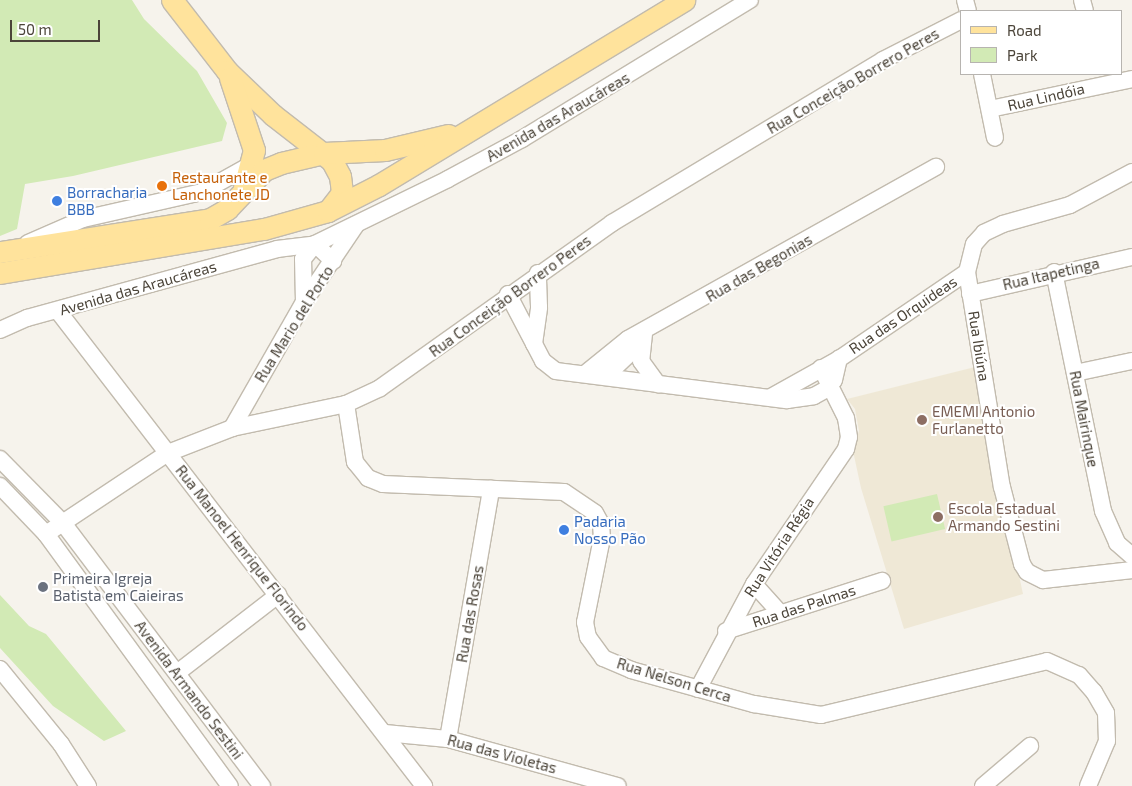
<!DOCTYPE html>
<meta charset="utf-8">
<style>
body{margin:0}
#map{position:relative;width:1132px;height:786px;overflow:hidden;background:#f6f3ec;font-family:"Exo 2",sans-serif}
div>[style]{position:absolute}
.education>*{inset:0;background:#efe8d6}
.green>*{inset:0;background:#d2eab5;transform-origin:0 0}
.roads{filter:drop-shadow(1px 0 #c2bbae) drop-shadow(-1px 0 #c2bbae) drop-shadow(0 1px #c2bbae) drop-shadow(0 -1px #c2bbae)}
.minor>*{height:16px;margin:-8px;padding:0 8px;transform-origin:8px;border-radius:8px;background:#fff}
.major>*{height:21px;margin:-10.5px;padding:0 10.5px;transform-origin:10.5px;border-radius:10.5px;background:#ffe39c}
.dots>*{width:14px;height:14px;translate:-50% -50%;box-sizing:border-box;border:2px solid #fff;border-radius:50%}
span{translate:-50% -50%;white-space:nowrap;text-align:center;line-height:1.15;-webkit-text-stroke:4px #fff;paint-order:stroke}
.street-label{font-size:15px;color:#4b4439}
.food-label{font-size:15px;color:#c56008}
.left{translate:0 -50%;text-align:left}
.shop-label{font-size:15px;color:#366cbe}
.education-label{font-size:15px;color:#785e54}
.worship-label{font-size:15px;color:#5b616d}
.legend{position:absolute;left:960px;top:10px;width:162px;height:65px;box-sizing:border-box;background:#fff;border:1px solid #b7b4b0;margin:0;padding:6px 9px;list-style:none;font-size:15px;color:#4b4439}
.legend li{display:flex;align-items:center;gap:10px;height:25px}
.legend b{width:25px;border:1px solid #b7b4b0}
.scale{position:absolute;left:10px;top:20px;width:90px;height:22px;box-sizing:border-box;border:2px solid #4b4439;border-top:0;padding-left:6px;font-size:15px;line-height:18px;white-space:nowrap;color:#4b4439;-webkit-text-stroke:4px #fff;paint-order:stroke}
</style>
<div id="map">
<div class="education">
<div style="clip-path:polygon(975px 367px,1023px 594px,904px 629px,861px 488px,853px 451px,859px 431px,855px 409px,847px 399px)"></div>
</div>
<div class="green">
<div style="clip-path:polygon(0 0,132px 0,144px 19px,197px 71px,227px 123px,222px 141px,73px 176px,25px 184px,17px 229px,0 236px)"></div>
<div style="left:937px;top:494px;width:36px;height:55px;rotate:77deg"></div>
<div style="clip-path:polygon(0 595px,29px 626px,46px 634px,126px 731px,104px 741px,53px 706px,0 648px)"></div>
</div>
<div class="roads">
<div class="minor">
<div style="left:965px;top:0;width:11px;rotate:75deg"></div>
<div style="left:1082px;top:0;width:11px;rotate:75deg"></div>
<div style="left:982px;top:74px;width:65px;rotate:78.5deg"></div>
<div style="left:990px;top:109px;width:145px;rotate:-11.9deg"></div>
<div style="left:1132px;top:172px;width:70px;rotate:152deg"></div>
<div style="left:1070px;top:205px;width:70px;rotate:164.2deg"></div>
<div style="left:1003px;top:224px;width:21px;rotate:155deg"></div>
<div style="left:984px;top:233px;width:15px;rotate:132deg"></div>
<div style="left:974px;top:244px;width:29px;rotate:104deg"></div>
<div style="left:967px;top:272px;width:218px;rotate:80.8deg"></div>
<div style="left:1002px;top:487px;width:80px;rotate:75.4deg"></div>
<div style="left:1022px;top:564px;width:9px;rotate:58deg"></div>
<div style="left:1027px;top:572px;width:18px;rotate:27deg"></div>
<div style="left:1043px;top:580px;width:90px;rotate:-6.4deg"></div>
<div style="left:28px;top:243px;width:60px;rotate:-23.6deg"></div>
<div style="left:83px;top:219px;width:122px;rotate:-12.8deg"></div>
<div style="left:202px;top:192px;width:57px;rotate:-29.2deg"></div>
<div style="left:1054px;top:272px;width:244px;rotate:78.4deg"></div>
<div style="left:1103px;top:511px;width:35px;rotate:66deg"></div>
<div style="left:1117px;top:543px;width:20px;rotate:41deg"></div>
<div style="left:508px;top:294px;width:76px;rotate:62.4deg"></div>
<div style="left:543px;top:361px;width:16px;rotate:38deg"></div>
<div style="left:556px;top:371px;width:233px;rotate:7.2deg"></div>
<div style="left:787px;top:400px;width:27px;rotate:-8deg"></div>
<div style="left:814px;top:396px;width:13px;rotate:-29deg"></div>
<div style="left:825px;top:390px;width:13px;rotate:-48deg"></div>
<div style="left:834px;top:380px;width:22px;rotate:-77deg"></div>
<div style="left:970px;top:294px;width:166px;rotate:-12.9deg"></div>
<div style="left:304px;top:302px;width:43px;rotate:-91.3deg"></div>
<div style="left:303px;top:259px;width:19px;rotate:-51deg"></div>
<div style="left:315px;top:244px;width:148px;rotate:-26deg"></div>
<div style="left:448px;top:179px;width:84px;rotate:-28.4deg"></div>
<div style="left:522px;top:139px;width:267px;rotate:-31.4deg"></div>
<div style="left:58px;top:311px;width:600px;rotate:52.38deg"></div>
<div style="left:0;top:330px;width:30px;rotate:-24deg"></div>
<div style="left:27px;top:318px;width:259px;rotate:-15.4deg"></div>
<div style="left:277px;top:249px;width:38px;rotate:-7deg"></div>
<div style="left:315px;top:244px;width:25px;rotate:43deg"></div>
<div style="left:644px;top:334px;width:27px;rotate:96deg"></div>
<div style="left:641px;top:361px;width:29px;rotate:54deg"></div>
<div style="left:534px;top:344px;width:37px;rotate:-82deg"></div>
<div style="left:539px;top:307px;width:34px;rotate:-92deg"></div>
<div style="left:586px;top:373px;width:54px;rotate:-39deg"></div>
<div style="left:628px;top:339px;width:353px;rotate:-29.2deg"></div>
<div style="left:1075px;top:373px;width:58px;rotate:-11.9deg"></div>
<div style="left:607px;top:375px;width:47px;rotate:-43.3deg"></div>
<div style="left:771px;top:397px;width:78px;rotate:-29.2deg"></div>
<div style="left:839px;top:359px;width:155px;rotate:-34.2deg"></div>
<div style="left:346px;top:404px;width:59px;rotate:81.2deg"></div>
<div style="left:355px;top:462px;width:21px;rotate:51deg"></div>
<div style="left:368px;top:478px;width:16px;rotate:22deg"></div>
<div style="left:383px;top:484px;width:181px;rotate:2.5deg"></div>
<div style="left:564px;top:492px;width:37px;rotate:34deg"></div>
<div style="left:595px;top:513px;width:13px;rotate:61deg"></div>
<div style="left:601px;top:524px;width:14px;rotate:86deg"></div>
<div style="left:602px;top:538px;width:86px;rotate:101.4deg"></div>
<div style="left:585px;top:622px;width:15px;rotate:79deg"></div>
<div style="left:588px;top:637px;width:26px;rotate:54deg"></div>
<div style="left:603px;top:658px;width:30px;rotate:23deg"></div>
<div style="left:631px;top:670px;width:128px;rotate:15.5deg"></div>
<div style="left:754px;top:704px;width:68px;rotate:9.3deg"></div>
<div style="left:821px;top:715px;width:232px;rotate:-13.4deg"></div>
<div style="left:1047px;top:661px;width:35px;rotate:24deg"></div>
<div style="left:1079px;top:675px;width:23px;rotate:49deg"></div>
<div style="left:1094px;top:692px;width:24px;rotate:60deg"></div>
<div style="left:1106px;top:713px;width:28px;rotate:88deg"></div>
<div style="left:1107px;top:741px;width:49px;rotate:112.9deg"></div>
<div style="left:232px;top:428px;width:145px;rotate:-60.3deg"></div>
<div style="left:304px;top:302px;width:93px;rotate:-56deg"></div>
<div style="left:0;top:459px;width:90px;rotate:45.5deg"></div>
<div style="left:63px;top:523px;width:330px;rotate:52.9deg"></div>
<div style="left:0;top:486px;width:66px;rotate:46.2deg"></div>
<div style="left:46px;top:534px;width:312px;rotate:53.9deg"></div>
<div style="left:46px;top:534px;width:146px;rotate:-33.6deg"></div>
<div style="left:168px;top:453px;width:69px;rotate:-21.3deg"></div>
<div style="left:232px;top:428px;width:116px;rotate:-11.9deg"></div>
<div style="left:346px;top:404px;width:38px;rotate:-25deg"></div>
<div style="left:380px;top:388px;width:285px;rotate:-35.4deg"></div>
<div style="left:612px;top:223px;width:316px;rotate:-31deg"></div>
<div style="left:883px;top:60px;width:88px;rotate:-27.1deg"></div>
<div style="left:754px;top:584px;width:39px;rotate:48deg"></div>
<div style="left:726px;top:631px;width:164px;rotate:-17.8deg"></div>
<div style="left:0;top:669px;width:97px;rotate:50.9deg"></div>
<div style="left:61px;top:744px;width:50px;rotate:57.3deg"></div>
<div style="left:177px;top:673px;width:128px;rotate:-37.7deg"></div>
<div style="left:698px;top:689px;width:119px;rotate:-61.9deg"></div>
<div style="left:754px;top:584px;width:163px;rotate:-55.7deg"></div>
<div style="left:846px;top:449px;width:12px;rotate:-76deg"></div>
<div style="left:849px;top:437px;width:19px;rotate:-99deg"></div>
<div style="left:846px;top:418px;width:56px;rotate:-116.6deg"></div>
<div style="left:385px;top:733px;width:63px;rotate:5.4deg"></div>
<div style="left:448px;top:739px;width:176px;rotate:15.5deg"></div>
<div style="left:448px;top:739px;width:254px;rotate:-80.2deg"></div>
<div style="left:983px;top:786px;width:62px;rotate:-40.4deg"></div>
</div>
<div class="major">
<div style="left:172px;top:0;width:90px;rotate:52.2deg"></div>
<div style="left:227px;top:71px;width:64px;rotate:43.7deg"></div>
<div style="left:273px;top:115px;width:75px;rotate:37.9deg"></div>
<div style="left:332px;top:161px;width:17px;rotate:62deg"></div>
<div style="left:340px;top:176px;width:17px;rotate:83deg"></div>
<div style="left:342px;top:193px;width:23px;rotate:128deg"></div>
<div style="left:230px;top:78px;width:76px;rotate:71.6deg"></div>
<div style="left:254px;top:150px;width:39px;rotate:105deg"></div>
<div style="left:0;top:252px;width:213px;rotate:-8.9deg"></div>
<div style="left:210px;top:219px;width:20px;rotate:-30deg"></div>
<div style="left:227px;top:209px;width:54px;rotate:-46.5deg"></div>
<div style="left:264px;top:170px;width:18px;rotate:-22deg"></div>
<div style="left:281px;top:163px;width:44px;rotate:-13.1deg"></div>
<div style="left:324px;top:153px;width:61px;rotate:-2.8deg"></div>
<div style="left:385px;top:150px;width:65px;rotate:-13.4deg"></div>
<div style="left:0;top:273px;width:268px;rotate:-9.5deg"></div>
<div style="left:264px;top:229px;width:66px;rotate:-15.7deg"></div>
<div style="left:328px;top:211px;width:57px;rotate:-27deg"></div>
<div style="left:379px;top:185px;width:357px;rotate:-31.2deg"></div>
</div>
</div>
<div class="dots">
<div style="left:162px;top:186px;background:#e8710a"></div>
<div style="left:57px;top:201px;background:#3f7fe0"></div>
<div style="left:922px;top:420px;background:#8d6e63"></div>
<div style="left:938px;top:517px;background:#8d6e63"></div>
<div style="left:564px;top:530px;background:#3f7fe0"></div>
<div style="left:43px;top:587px;background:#6b7280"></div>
</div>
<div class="street-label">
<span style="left:853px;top:81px;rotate:-30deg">Rua Conceição Borrero Peres</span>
<span style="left:1046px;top:97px;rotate:-13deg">Rua Lindóia</span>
<span style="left:558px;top:117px;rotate:-30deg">Avenida das Araucáreas</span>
<span style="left:759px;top:268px;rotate:-30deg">Rua das Begonias</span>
<span style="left:1051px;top:274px;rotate:-13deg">Rua Itapetinga</span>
<span style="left:138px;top:288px;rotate:-16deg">Avenida das Araucáreas</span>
<span style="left:510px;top:296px;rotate:-36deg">Rua Conceição Borrero Peres</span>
<span style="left:903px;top:315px;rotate:-34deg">Rua das Orquideas</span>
<span style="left:294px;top:324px;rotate:-58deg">Rua Mario del Porto</span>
<span style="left:979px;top:346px;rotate:81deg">Rua Ibiúna</span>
<span style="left:1084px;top:419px;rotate:79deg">Rua Mairinque</span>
<span style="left:779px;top:547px;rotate:-57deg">Rua Vitória Régia</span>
<span style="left:242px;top:548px;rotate:52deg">Rua Manoel Henrique Florindo</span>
<span style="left:804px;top:606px;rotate:-18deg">Rua das Palmas</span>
<span style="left:470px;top:614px;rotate:-80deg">Rua das Rosas</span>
<span style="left:674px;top:680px;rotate:17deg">Rua Nelson Cerca</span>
<span style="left:189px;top:690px;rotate:53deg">Avenida Armando Sestini</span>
<span style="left:502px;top:754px;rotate:15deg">Rua das Violetas</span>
</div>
<div class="food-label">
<span class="left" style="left:172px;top:186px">Restaurante e<br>Lanchonete JD</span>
</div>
<div class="shop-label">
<span class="left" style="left:67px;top:201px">Borracharia<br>BBB</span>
<span class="left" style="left:574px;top:530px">Padaria<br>Nosso Pão</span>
</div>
<div class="education-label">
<span class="left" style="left:932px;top:420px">EMEMI Antonio<br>Furlanetto</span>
<span class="left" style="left:948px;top:517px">Escola Estadual<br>Armando Sestini</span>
</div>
<div class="worship-label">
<span class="left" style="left:53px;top:587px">Primeira Igreja<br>Batista em Caieiras</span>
</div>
<ul class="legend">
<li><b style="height:6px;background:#ffe39c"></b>Road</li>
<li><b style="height:14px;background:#d2eab5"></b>Park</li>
</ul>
<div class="scale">50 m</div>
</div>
